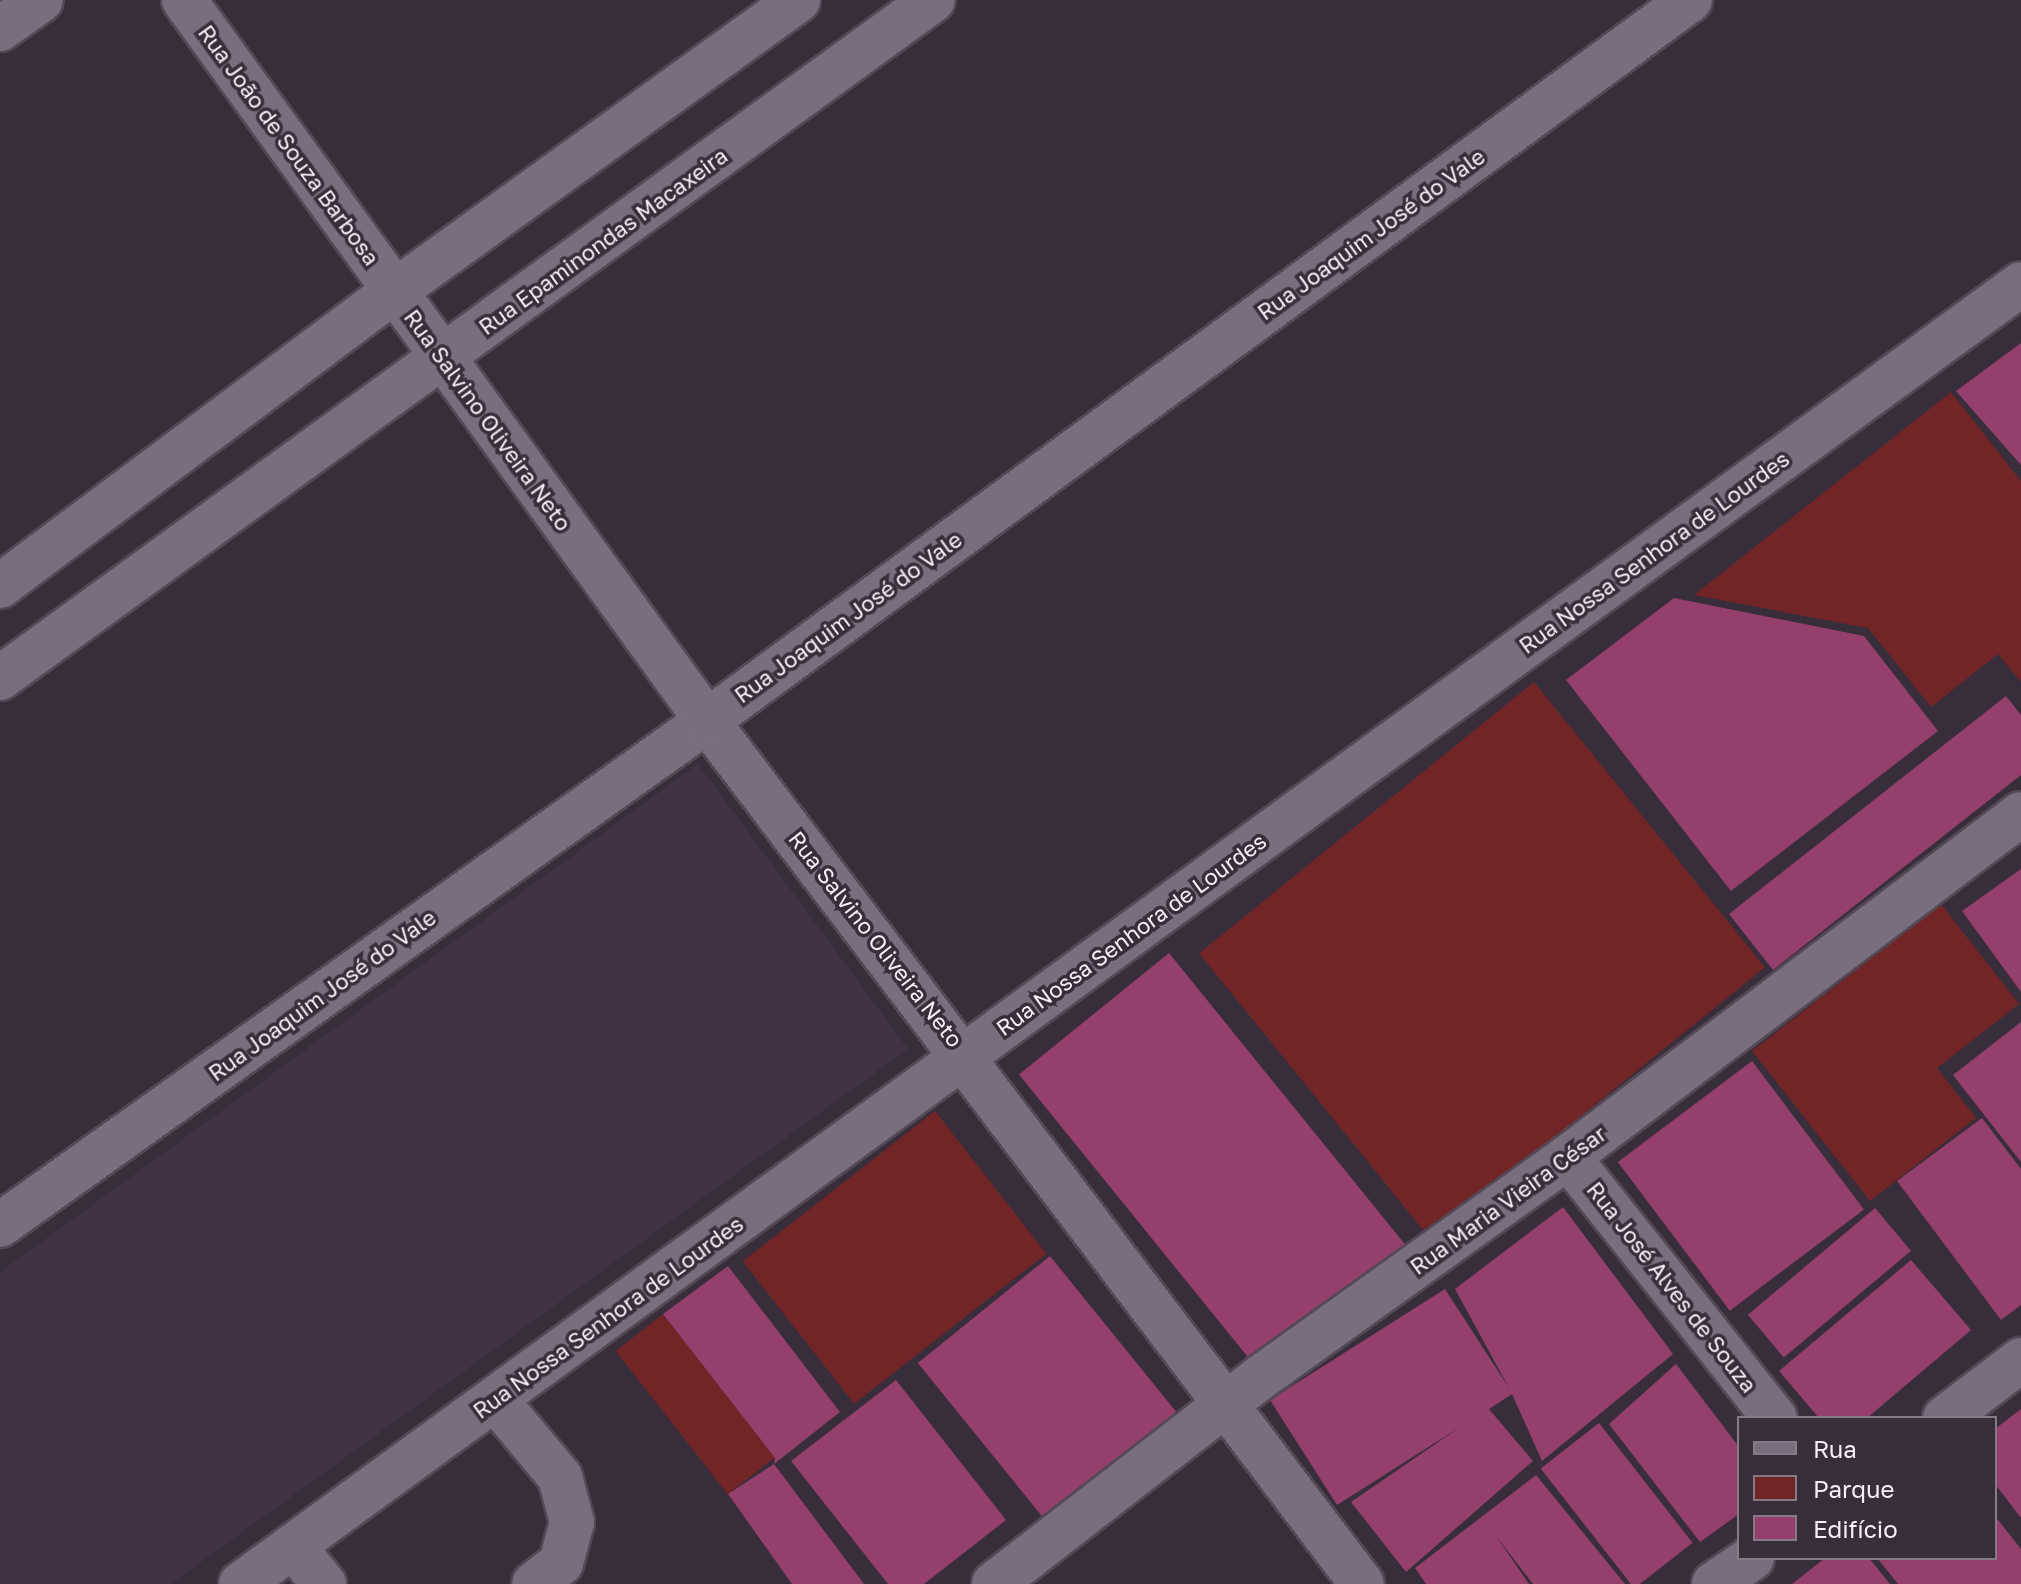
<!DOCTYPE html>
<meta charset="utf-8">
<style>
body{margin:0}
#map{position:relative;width:2021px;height:1584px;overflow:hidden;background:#382d3b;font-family:"Golos Text",sans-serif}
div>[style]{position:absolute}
.built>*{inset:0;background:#413246}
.green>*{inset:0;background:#722527;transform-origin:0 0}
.building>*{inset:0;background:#953f6c;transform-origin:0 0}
.roads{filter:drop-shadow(2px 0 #534956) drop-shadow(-2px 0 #534956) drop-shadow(0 2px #534956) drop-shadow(0 -2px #534956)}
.minor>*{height:44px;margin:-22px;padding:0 22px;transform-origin:22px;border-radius:22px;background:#7a6d7e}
span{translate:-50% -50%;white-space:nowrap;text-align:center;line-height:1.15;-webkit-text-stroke:7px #382d3b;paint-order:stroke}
.street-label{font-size:22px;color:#f7eff9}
.legend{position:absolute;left:1737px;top:1416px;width:260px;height:144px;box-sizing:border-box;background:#382d3b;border:2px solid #847b87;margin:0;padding:10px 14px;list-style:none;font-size:24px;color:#f7eff9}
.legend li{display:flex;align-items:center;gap:16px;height:40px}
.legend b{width:40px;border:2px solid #847b87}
</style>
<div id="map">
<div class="built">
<div style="clip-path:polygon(698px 764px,908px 1049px,171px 1584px,0 1584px,0 1272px)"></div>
</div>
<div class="green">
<div style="clip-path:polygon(1951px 392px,2021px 481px,2021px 682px,1998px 654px,1931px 707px,1868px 628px,1694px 595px)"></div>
<div style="left:1534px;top:682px;width:367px;height:431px;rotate:51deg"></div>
<div style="clip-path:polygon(1941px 904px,2019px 1004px,1937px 1068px,1976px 1118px,1870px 1201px,1752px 1051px)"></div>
<div style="left:935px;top:1111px;width:181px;height:244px;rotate:52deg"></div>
<div style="left:663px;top:1314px;width:182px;height:60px;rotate:52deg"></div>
</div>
<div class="building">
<div style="clip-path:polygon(2021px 343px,2021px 465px,1956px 391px)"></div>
<div style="clip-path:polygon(1674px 598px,1864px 636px,1938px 731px,1731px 891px,1566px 680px)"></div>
<div style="clip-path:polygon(2006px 696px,2021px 715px,2021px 775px,1773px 970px,1729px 914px)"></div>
<div style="clip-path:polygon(2021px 869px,2021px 992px,1962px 911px)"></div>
<div style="left:1169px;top:953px;width:381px;height:193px;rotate:51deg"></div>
<div style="clip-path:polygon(2021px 1022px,2021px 1162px,1953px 1075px)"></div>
<div style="left:1752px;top:1061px;width:186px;height:168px;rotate:53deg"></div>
<div style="clip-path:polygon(1982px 1118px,2021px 1169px,2021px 1305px,2001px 1320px,1897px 1181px)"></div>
<div style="clip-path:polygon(1563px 1207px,1673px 1354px,1542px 1461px,1512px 1394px,1489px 1409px,1533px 1461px,1406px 1572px,1351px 1502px,1460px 1427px,1337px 1505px,1270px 1400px,1445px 1289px,1509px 1388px,1455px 1289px)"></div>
<div style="left:1875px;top:1208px;width:56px;height:166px;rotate:50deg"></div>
<div style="left:1050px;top:1256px;width:221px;height:170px;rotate:51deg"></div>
<div style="clip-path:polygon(1911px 1260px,1971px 1330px,1867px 1418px,1819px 1418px,1779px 1371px)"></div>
<div style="clip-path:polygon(728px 1266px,840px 1412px,774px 1464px,775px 1458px,663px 1314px)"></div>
<div style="clip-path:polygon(1676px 1364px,1739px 1447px,1739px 1514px,1700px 1542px,1609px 1424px)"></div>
<div style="clip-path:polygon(896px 1380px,1006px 1520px,924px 1584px,888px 1584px,791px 1461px)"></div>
<div style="clip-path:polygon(2021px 1409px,2021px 1518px,1995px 1484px,1995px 1429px)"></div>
<div style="left:1599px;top:1423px;width:152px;height:74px;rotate:52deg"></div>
<div style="clip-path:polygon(774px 1464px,864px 1584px,792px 1584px,728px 1494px)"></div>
<div style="clip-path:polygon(1536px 1475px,1625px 1584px,1533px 1584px,1496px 1536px,1529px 1584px,1426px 1584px,1415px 1568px)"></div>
<div style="clip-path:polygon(1995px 1516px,2021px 1549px,2021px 1584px,1898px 1584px,1877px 1558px,1995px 1558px)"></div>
<div style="clip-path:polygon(1825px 1558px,1869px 1558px,1890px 1584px,1792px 1584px)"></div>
</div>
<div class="roads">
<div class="minor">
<div style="left:184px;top:0;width:891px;rotate:54.04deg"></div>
<div style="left:707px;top:721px;width:1083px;rotate:52.8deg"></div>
<div style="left:0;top:29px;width:50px;rotate:-35.3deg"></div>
<div style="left:0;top:586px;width:493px;rotate:-36.8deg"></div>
<div style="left:395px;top:291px;width:497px;rotate:-35.8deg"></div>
<div style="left:0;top:678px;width:1153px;rotate:-36.01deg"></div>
<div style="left:1568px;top:1157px;width:333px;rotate:51.6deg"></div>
<div style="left:0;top:1225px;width:868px;rotate:-35.48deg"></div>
<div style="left:707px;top:721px;width:1219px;rotate:-36.26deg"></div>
<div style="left:495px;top:1399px;width:102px;rotate:50.2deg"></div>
<div style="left:560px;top:1477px;width:47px;rotate:75.1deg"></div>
<div style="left:572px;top:1522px;width:42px;rotate:105deg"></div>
<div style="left:561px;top:1563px;width:34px;rotate:142deg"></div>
<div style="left:1945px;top:1418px;width:96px;rotate:-37.3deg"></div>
<div style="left:293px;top:1546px;width:49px;rotate:50.8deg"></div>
<div style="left:241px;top:1584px;width:2204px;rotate:-36.14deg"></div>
<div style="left:994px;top:1584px;width:338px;rotate:-37.8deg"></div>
<div style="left:1261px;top:1377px;width:378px;rotate:-35.6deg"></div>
<div style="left:1568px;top:1157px;width:568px;rotate:-37.13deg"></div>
<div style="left:1714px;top:1584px;width:46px;rotate:-34.4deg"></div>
</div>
</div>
<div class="street-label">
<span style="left:289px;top:145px;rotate:54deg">Rua João de Souza Barbosa</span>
<span style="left:1371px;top:234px;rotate:-36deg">Rua Joaquim José do Vale</span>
<span style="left:603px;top:241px;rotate:-36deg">Rua Epaminondas Macaxeira</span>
<span style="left:488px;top:420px;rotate:54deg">Rua Salvino Oliveira Neto</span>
<span style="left:1654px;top:552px;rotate:-36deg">Rua Nossa Senhora de Lourdes</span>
<span style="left:848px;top:617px;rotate:-36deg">Rua Joaquim José do Vale</span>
<span style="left:1131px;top:934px;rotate:-36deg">Rua Nossa Senhora de Lourdes</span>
<span style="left:876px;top:939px;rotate:52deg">Rua Salvino Oliveira Neto</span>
<span style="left:322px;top:995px;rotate:-36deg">Rua Joaquim José do Vale</span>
<span style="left:1508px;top:1200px;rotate:-36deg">Rua Maria Vieira César</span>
<span style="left:1672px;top:1287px;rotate:52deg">Rua José Alves de Souza</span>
<span style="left:608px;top:1317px;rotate:-36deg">Rua Nossa Senhora de Lourdes</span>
</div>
<ul class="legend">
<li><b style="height:10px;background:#7a6d7e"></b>Rua</li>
<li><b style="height:22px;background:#722527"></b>Parque</li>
<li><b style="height:22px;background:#953f6c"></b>Edifício</li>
</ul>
</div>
